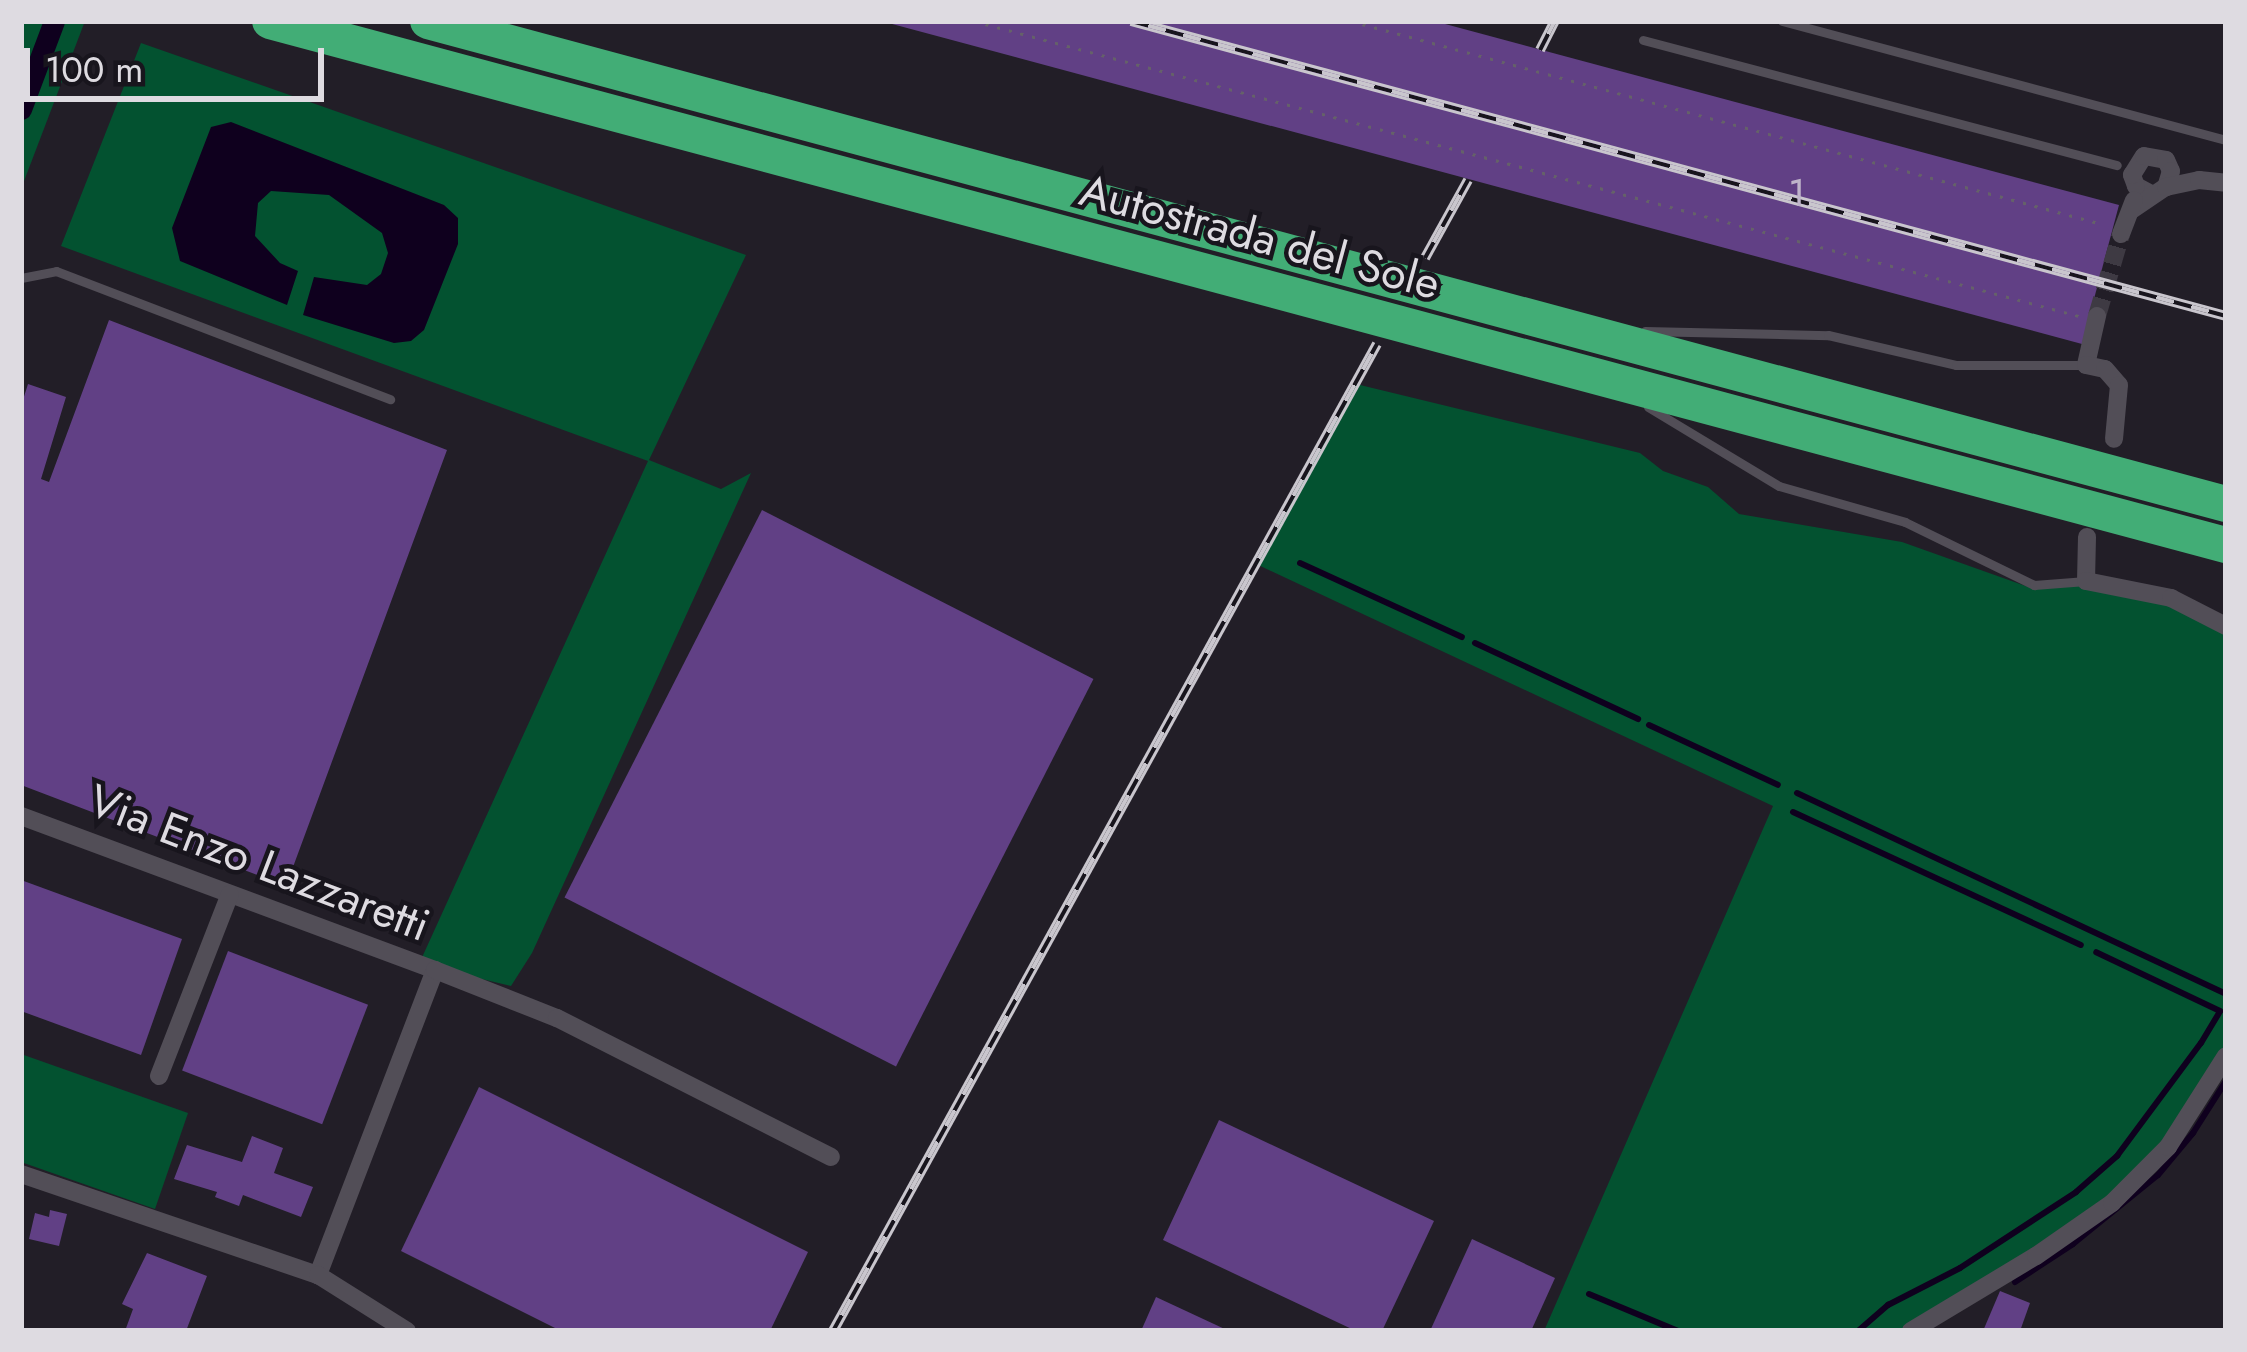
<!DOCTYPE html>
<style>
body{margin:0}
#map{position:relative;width:2247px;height:1352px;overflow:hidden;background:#221e27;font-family:Jost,sans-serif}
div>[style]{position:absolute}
.green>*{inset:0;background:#035230}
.water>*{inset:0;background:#0f001e}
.stream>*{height:6px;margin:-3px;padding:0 3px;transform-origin:3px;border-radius:3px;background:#0f001e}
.canal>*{height:21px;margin:-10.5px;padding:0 10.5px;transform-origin:10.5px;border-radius:10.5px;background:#0f001e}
.building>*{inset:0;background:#614085;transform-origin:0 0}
.minor-tunnel>*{height:18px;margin-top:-9px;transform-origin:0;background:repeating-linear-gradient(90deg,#3e3a43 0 18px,transparent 0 27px)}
.path>*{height:3px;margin-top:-1.5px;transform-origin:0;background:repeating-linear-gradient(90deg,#656169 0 3px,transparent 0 12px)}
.service>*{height:9px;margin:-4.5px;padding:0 4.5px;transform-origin:4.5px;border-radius:4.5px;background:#524e57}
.minor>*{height:18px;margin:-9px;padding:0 9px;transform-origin:9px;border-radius:9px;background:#524e57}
.motorway>*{height:36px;margin:-18px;padding:0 18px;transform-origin:18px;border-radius:18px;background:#42ad76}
.rail>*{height:10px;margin-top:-5px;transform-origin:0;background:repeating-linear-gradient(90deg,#18151d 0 18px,#c9c6cd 0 36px);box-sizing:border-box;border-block:3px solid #c9c6cd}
span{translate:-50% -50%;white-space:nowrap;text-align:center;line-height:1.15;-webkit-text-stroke:9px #18151d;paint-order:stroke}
.number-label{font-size:39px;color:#bfb4ca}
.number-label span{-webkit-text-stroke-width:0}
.street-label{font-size:45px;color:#dedbe1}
.frame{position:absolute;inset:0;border:24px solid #dedbe1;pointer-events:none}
.scale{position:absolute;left:24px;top:48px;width:300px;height:54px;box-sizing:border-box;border:6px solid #dedbe1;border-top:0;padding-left:15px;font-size:36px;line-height:42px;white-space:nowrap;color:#dedbe1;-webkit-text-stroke:9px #18151d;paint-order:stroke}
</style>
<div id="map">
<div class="green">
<div style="clip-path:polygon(21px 21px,85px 21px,21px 189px)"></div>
<div style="clip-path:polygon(141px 43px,746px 255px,649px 460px,721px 489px,751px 473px,532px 953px,511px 986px,419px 964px,648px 461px,61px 246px)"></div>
<div style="clip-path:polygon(1356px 384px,1640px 453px,1663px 471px,1708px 487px,1739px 514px,1902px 542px,2034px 589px,2066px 584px,2171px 598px,2226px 626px,2226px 1056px,2149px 1168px,1911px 1331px,1544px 1331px,1773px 806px,1256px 564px)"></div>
<div style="clip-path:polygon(21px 1054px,188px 1113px,155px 1209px,21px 1162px)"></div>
</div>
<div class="water">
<div style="clip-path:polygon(231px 122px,444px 205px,458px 218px,458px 244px,424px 330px,411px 341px,394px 343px,303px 315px,314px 277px,367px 285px,381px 274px,388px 253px,382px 233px,329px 195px,271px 191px,258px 203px,255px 236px,280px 263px,298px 271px,287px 305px,180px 261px,172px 228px,211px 127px)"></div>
</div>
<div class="stream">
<div style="left:1300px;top:563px;width:178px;rotate:24.6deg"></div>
<div style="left:1475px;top:643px;width:180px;rotate:25deg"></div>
<div style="left:1649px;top:725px;width:142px;rotate:24.9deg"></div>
<div style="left:1797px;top:793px;width:474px;rotate:25.1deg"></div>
<div style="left:1793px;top:812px;width:317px;rotate:24.8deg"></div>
<div style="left:2015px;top:1282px;width:69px;rotate:-33.2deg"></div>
<div style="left:2073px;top:1244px;width:109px;rotate:-39.1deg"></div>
<div style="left:2158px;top:1175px;width:55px;rotate:-50.2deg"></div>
<div style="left:2193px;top:1133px;width:62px;rotate:-57.6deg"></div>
<div style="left:1589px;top:1294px;width:96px;rotate:22.6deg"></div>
<div style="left:1858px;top:1331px;width:40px;rotate:-41deg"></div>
<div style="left:1888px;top:1305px;width:81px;rotate:-27.2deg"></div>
<div style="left:1960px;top:1268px;width:139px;rotate:-33.2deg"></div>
<div style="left:2076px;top:1192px;width:55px;rotate:-41.3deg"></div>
<div style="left:2117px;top:1156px;width:141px;rotate:-53.4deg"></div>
<div style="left:2201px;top:1043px;width:37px;rotate:-59deg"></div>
<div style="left:2220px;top:1011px;width:137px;rotate:-154.6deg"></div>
</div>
<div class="canal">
<div style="left:21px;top:109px;width:94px;rotate:-69.4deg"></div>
</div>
<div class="building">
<div style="clip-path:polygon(881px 21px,1434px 21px,2119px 205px,2082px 344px)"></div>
<div style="clip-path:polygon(109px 320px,447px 450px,286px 886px,21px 785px,21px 406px,28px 384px,66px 397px,41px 479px,49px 482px)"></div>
<div style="left:762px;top:510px;width:372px;height:435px;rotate:27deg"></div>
<div style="clip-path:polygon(21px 880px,182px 939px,141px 1055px,21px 1011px)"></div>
<div style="left:228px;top:951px;width:150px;height:128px;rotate:21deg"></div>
<div style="clip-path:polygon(479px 1087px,808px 1252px,770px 1331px,561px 1331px,401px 1251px)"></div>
<div style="clip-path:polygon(1219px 1120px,1434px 1221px,1382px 1331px,1356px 1331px,1163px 1240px)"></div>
<div style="clip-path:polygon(252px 1136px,283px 1148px,274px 1173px,313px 1187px,301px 1217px,243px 1195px,239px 1206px,215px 1197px,217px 1192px,174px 1179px,187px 1145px,242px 1162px)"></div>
<div style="clip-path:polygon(50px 1210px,67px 1214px,59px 1246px,29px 1239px,35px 1213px,49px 1217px)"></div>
<div style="clip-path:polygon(1472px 1239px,1555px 1278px,1531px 1331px,1430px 1331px)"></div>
<div style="clip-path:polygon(147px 1253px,207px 1276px,186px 1331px,125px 1331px,133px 1309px,122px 1304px)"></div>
<div style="clip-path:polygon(2000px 1291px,2030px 1303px,2020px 1331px,1983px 1331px)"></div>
<div style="clip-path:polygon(1156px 1297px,1229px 1331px,1141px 1331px)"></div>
</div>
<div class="minor-tunnel">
<div style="left:2097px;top:316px;width:85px;rotate:-73.7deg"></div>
</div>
<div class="path">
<div style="left:974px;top:21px;width:1144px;rotate:14.95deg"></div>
<div style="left:1351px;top:21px;width:778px;rotate:15.13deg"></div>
</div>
<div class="service">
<div style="left:1782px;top:21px;width:460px;rotate:15deg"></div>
<div style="left:1643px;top:40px;width:490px;rotate:14.8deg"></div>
<div style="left:21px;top:278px;width:36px;rotate:-11deg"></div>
<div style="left:56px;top:271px;width:358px;rotate:21deg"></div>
<div style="left:1645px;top:331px;width:183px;rotate:1.3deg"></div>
<div style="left:1828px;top:335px;width:131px;rotate:13.2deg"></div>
<div style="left:1956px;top:365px;width:130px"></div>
<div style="left:1648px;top:407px;width:153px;rotate:31.1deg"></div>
<div style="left:1779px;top:486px;width:131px;rotate:15.9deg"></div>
<div style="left:1905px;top:522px;width:144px;rotate:26deg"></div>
<div style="left:2034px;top:585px;width:52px;rotate:-4.4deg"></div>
</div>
<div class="minor">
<div style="left:2151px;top:194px;width:17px;rotate:-152deg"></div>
<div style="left:2136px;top:186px;width:12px;rotate:-110deg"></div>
<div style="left:2132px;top:175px;width:22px;rotate:-58deg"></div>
<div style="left:2144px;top:156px;width:22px;rotate:10deg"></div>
<div style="left:2166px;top:160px;width:12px;rotate:66deg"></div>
<div style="left:2171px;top:171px;width:17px;rotate:107deg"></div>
<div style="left:2133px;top:209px;width:40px;rotate:-34deg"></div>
<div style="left:2166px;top:187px;width:34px;rotate:-12deg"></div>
<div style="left:2199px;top:180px;width:27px;rotate:6deg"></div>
<div style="left:2121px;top:234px;width:36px;rotate:-69deg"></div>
<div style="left:2097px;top:316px;width:50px;rotate:102.7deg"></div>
<div style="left:2086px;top:365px;width:19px;rotate:12deg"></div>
<div style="left:2105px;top:369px;width:21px;rotate:49deg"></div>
<div style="left:2119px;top:385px;width:54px;rotate:95.3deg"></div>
<div style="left:2087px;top:537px;width:44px;rotate:91.3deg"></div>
<div style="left:2086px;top:581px;width:87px;rotate:11.3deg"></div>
<div style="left:2171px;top:598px;width:62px;rotate:27deg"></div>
<div style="left:21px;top:816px;width:442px;rotate:20.4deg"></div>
<div style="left:435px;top:970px;width:327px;rotate:111deg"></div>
<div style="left:435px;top:970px;width:131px;rotate:21.5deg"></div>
<div style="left:557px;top:1018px;width:307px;rotate:26.9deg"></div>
<div style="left:159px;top:1076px;width:195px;rotate:-68.7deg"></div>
<div style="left:21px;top:1174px;width:314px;rotate:18.8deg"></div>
<div style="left:318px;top:1275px;width:105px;rotate:32.2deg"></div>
<div style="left:1911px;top:1331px;width:146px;rotate:-31deg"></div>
<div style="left:2036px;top:1256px;width:93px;rotate:-34.9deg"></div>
<div style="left:2112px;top:1203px;width:79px;rotate:-45deg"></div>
<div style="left:2168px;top:1147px;width:108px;rotate:-57.5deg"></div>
</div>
<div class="motorway">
<div style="left:270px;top:21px;width:2025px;rotate:15deg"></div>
<div style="left:428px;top:21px;width:1862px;rotate:15.04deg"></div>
</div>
<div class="rail">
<div style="left:1131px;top:21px;width:1134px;rotate:15.08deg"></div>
<div style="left:1540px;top:50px;width:33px;rotate:-63deg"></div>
<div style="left:1425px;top:258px;width:89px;rotate:-61.1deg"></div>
<div style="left:833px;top:1331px;width:1127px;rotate:-61.14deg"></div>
</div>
<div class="number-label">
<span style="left:1797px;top:193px">1</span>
</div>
<div class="street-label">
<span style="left:1260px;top:237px;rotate:15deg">Autostrada del Sole</span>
<span style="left:259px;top:863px;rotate:21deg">Via Enzo Lazzaretti</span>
</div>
<div class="frame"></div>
<div class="scale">100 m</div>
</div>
